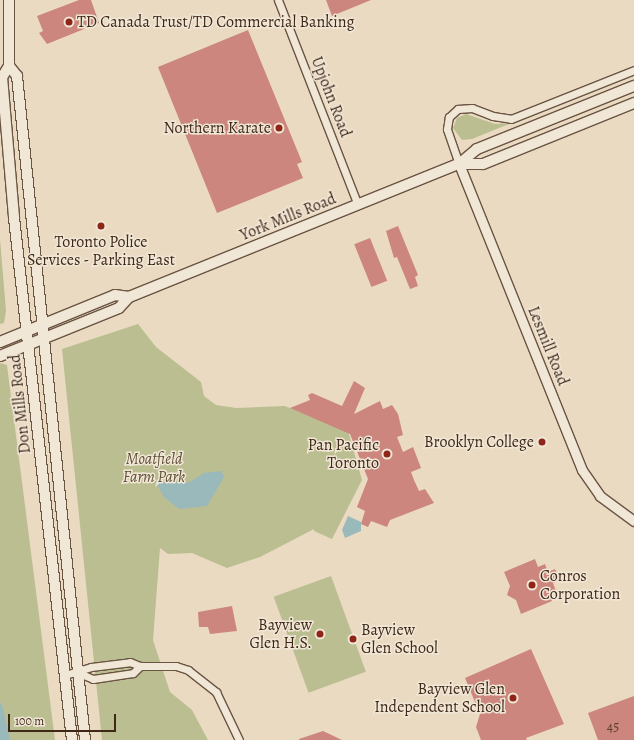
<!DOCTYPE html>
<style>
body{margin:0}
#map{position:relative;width:634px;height:740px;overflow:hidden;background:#eadac2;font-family:Alegreya,serif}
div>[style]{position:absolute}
.green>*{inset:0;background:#babe90;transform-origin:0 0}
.water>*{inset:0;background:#9ab9ba}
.building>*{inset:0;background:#cc867e;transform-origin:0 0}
.roads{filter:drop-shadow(1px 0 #6a5442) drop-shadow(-1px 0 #6a5442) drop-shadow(0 1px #6a5442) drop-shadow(0 -1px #6a5442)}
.minor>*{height:7px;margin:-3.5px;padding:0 3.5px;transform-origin:3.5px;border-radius:3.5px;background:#f1e7d7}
.tertiary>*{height:9px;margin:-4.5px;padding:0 4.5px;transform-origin:4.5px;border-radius:4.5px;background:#f1e7d7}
.secondary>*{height:10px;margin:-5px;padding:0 5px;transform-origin:5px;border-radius:5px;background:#f1e7d7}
.dots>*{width:11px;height:11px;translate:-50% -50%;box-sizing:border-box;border:2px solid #f1e7d7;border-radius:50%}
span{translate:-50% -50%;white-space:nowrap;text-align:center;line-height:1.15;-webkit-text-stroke:3px #f1e7d7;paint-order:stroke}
.number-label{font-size:14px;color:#634031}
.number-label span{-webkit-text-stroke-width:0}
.poi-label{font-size:16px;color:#402817}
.left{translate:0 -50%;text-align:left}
.right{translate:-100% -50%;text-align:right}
.street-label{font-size:16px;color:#402817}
.park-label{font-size:16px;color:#5e4e35;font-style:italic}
.scale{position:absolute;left:8px;top:714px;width:108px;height:18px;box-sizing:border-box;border:2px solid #402817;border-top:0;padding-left:5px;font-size:12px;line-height:14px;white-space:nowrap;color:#402817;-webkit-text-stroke:3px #f1e7d7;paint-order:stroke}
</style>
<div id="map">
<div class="green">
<div style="clip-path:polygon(538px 112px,472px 139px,462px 140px,453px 128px,457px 118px,466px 114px,495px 124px,509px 123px)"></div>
<div style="clip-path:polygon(0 239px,6px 311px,4px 323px,0 324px)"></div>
<div style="clip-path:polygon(138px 324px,156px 347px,201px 382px,204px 396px,216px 405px,236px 408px,285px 406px,348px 431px,362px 480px,332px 539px,314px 531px,314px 529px,260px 557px,227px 568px,192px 553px,168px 554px,160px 548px,153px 640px,170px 692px,192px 710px,208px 740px,102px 740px,62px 349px)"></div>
<div style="clip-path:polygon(0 363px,7px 365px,55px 740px,0 740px)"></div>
<div style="left:331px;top:576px;width:102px;height:61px;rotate:70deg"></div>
</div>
<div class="water">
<div style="clip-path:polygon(221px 471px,224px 477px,207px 506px,179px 509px,164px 497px,155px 481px,190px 482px,204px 473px)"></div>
<div style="clip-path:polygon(348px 516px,361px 522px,361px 531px,345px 538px,342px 530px)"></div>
<div style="clip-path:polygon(0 702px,3px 708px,10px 740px,0 740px)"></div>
</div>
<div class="building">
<div style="clip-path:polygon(79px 0,91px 0,99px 23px,47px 44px,39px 33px,43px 31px,37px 16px)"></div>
<div style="clip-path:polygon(326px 0,371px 0,332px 16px)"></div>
<div style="clip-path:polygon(248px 30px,302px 162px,297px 164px,303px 178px,217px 213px,158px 67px)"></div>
<div style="clip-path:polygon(398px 226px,418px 275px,415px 277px,418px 286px,410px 289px,397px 257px,394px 258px,386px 231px)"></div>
<div style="left:370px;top:238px;width:46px;height:17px;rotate:68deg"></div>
<div style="clip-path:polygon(354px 381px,365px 388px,354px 414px,380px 401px,383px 409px,392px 405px,398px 414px,403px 435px,397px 437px,403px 452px,413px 447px,421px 468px,411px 472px,414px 480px,419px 491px,425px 489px,434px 503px,390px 520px,387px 527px,371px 521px,368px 527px,361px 524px,365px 511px,357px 507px,368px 479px,350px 434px,290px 408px,310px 400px,308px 395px,312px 393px,342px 406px)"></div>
<div style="clip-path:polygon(535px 559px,538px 567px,545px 564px,548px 572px,555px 569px,560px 580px,553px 583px,556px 591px,549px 594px,552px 601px,521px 614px,516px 600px,507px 595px,510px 586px,504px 572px)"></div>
<div style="clip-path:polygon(232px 606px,237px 631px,210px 634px,208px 627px,199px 627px,198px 612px)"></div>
<div style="clip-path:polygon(531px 649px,564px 724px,526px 738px,527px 740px,481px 740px,476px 727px,480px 714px,465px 678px)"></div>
<div style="clip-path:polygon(634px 696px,634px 740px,598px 740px,588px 713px)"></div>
<div style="clip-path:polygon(323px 731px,342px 740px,299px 740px,299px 739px)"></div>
</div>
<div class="roads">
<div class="minor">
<div style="left:278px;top:0;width:220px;rotate:68.7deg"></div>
<div style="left:459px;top:164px;width:37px;rotate:-109deg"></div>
<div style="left:447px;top:129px;width:12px;rotate:-81deg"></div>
<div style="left:449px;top:117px;width:12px;rotate:-42deg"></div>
<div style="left:458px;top:109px;width:14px;rotate:-4deg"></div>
<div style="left:472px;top:108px;width:22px;rotate:21deg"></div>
<div style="left:493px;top:116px;width:18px;rotate:9deg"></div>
<div style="left:511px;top:119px;width:132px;rotate:-21.7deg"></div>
<div style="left:79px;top:673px;width:15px;rotate:23deg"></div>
<div style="left:93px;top:679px;width:40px;rotate:-8.5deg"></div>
<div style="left:133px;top:673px;width:10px;rotate:-45deg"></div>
<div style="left:65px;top:675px;width:27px;rotate:-17deg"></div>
<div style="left:91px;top:667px;width:39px;rotate:-7deg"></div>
<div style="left:130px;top:662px;width:11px;rotate:22deg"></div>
<div style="left:140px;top:666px;width:36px"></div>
<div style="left:176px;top:666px;width:13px;rotate:18deg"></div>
<div style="left:188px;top:670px;width:36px;rotate:38deg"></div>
<div style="left:216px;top:692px;width:53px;rotate:64.4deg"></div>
</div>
<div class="tertiary">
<div style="left:459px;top:164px;width:330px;rotate:68.1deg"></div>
<div style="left:582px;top:470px;width:32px;rotate:55deg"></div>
<div style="left:600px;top:496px;width:42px;rotate:36.3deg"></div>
</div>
<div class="secondary">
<div style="left:9px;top:0;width:66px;rotate:90deg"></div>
<div style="left:9px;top:66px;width:13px;rotate:51deg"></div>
<div style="left:17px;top:76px;width:667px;rotate:84.15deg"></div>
<div style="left:9px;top:66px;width:13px;rotate:122deg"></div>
<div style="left:2px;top:77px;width:142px;rotate:85.1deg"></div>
<div style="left:14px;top:218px;width:525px;rotate:83.66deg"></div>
<div style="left:459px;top:164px;width:24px"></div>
<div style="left:483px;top:164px;width:163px;rotate:-22deg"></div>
<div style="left:0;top:342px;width:124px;rotate:-22.2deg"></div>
<div style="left:115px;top:295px;width:14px;rotate:8deg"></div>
<div style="left:0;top:356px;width:128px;rotate:-22deg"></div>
<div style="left:119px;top:308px;width:15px;rotate:-48deg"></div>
<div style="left:129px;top:297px;width:356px;rotate:-22deg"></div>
<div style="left:459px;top:164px;width:23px;rotate:-40deg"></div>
<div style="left:477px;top:149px;width:169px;rotate:-21.9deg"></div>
</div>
</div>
<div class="dots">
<div style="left:69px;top:22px;background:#8f2418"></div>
<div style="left:279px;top:128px;background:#8f2418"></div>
<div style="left:101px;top:226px;background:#8f2418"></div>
<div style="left:542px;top:442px;background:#8f2418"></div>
<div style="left:387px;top:454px;background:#8f2418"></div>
<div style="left:532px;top:585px;background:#8f2418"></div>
<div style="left:320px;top:634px;background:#8f2418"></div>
<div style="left:353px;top:639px;background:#8f2418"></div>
<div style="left:513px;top:698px;background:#8f2418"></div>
</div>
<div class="number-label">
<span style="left:613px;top:727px">45</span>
</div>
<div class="poi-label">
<span class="left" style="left:77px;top:22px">TD Canada Trust/TD Commercial Banking</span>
<span class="right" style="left:271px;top:128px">Northern Karate</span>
<span style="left:101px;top:251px">Toronto Police<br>Services - Parking East</span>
<span class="right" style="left:534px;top:442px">Brooklyn College</span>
<span class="right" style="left:379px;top:454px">Pan Pacific<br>Toronto</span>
<span class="left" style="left:540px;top:585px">Conros<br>Corporation</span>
<span class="right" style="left:312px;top:634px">Bayview<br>Glen H.S.</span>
<span class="left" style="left:361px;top:639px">Bayview<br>Glen School</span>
<span class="right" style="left:505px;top:698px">Bayview Glen<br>Independent School</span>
</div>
<div class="street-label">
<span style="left:331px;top:97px;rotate:69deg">Upjohn Road</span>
<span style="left:288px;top:217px;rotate:-22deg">York Mills Road</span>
<span style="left:548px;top:346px;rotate:68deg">Lesmill Road</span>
<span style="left:20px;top:404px;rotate:-96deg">Don Mills Road</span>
</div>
<div class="park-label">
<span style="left:154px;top:468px">Moatfield<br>Farm Park</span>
</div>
<div class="scale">100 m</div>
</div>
